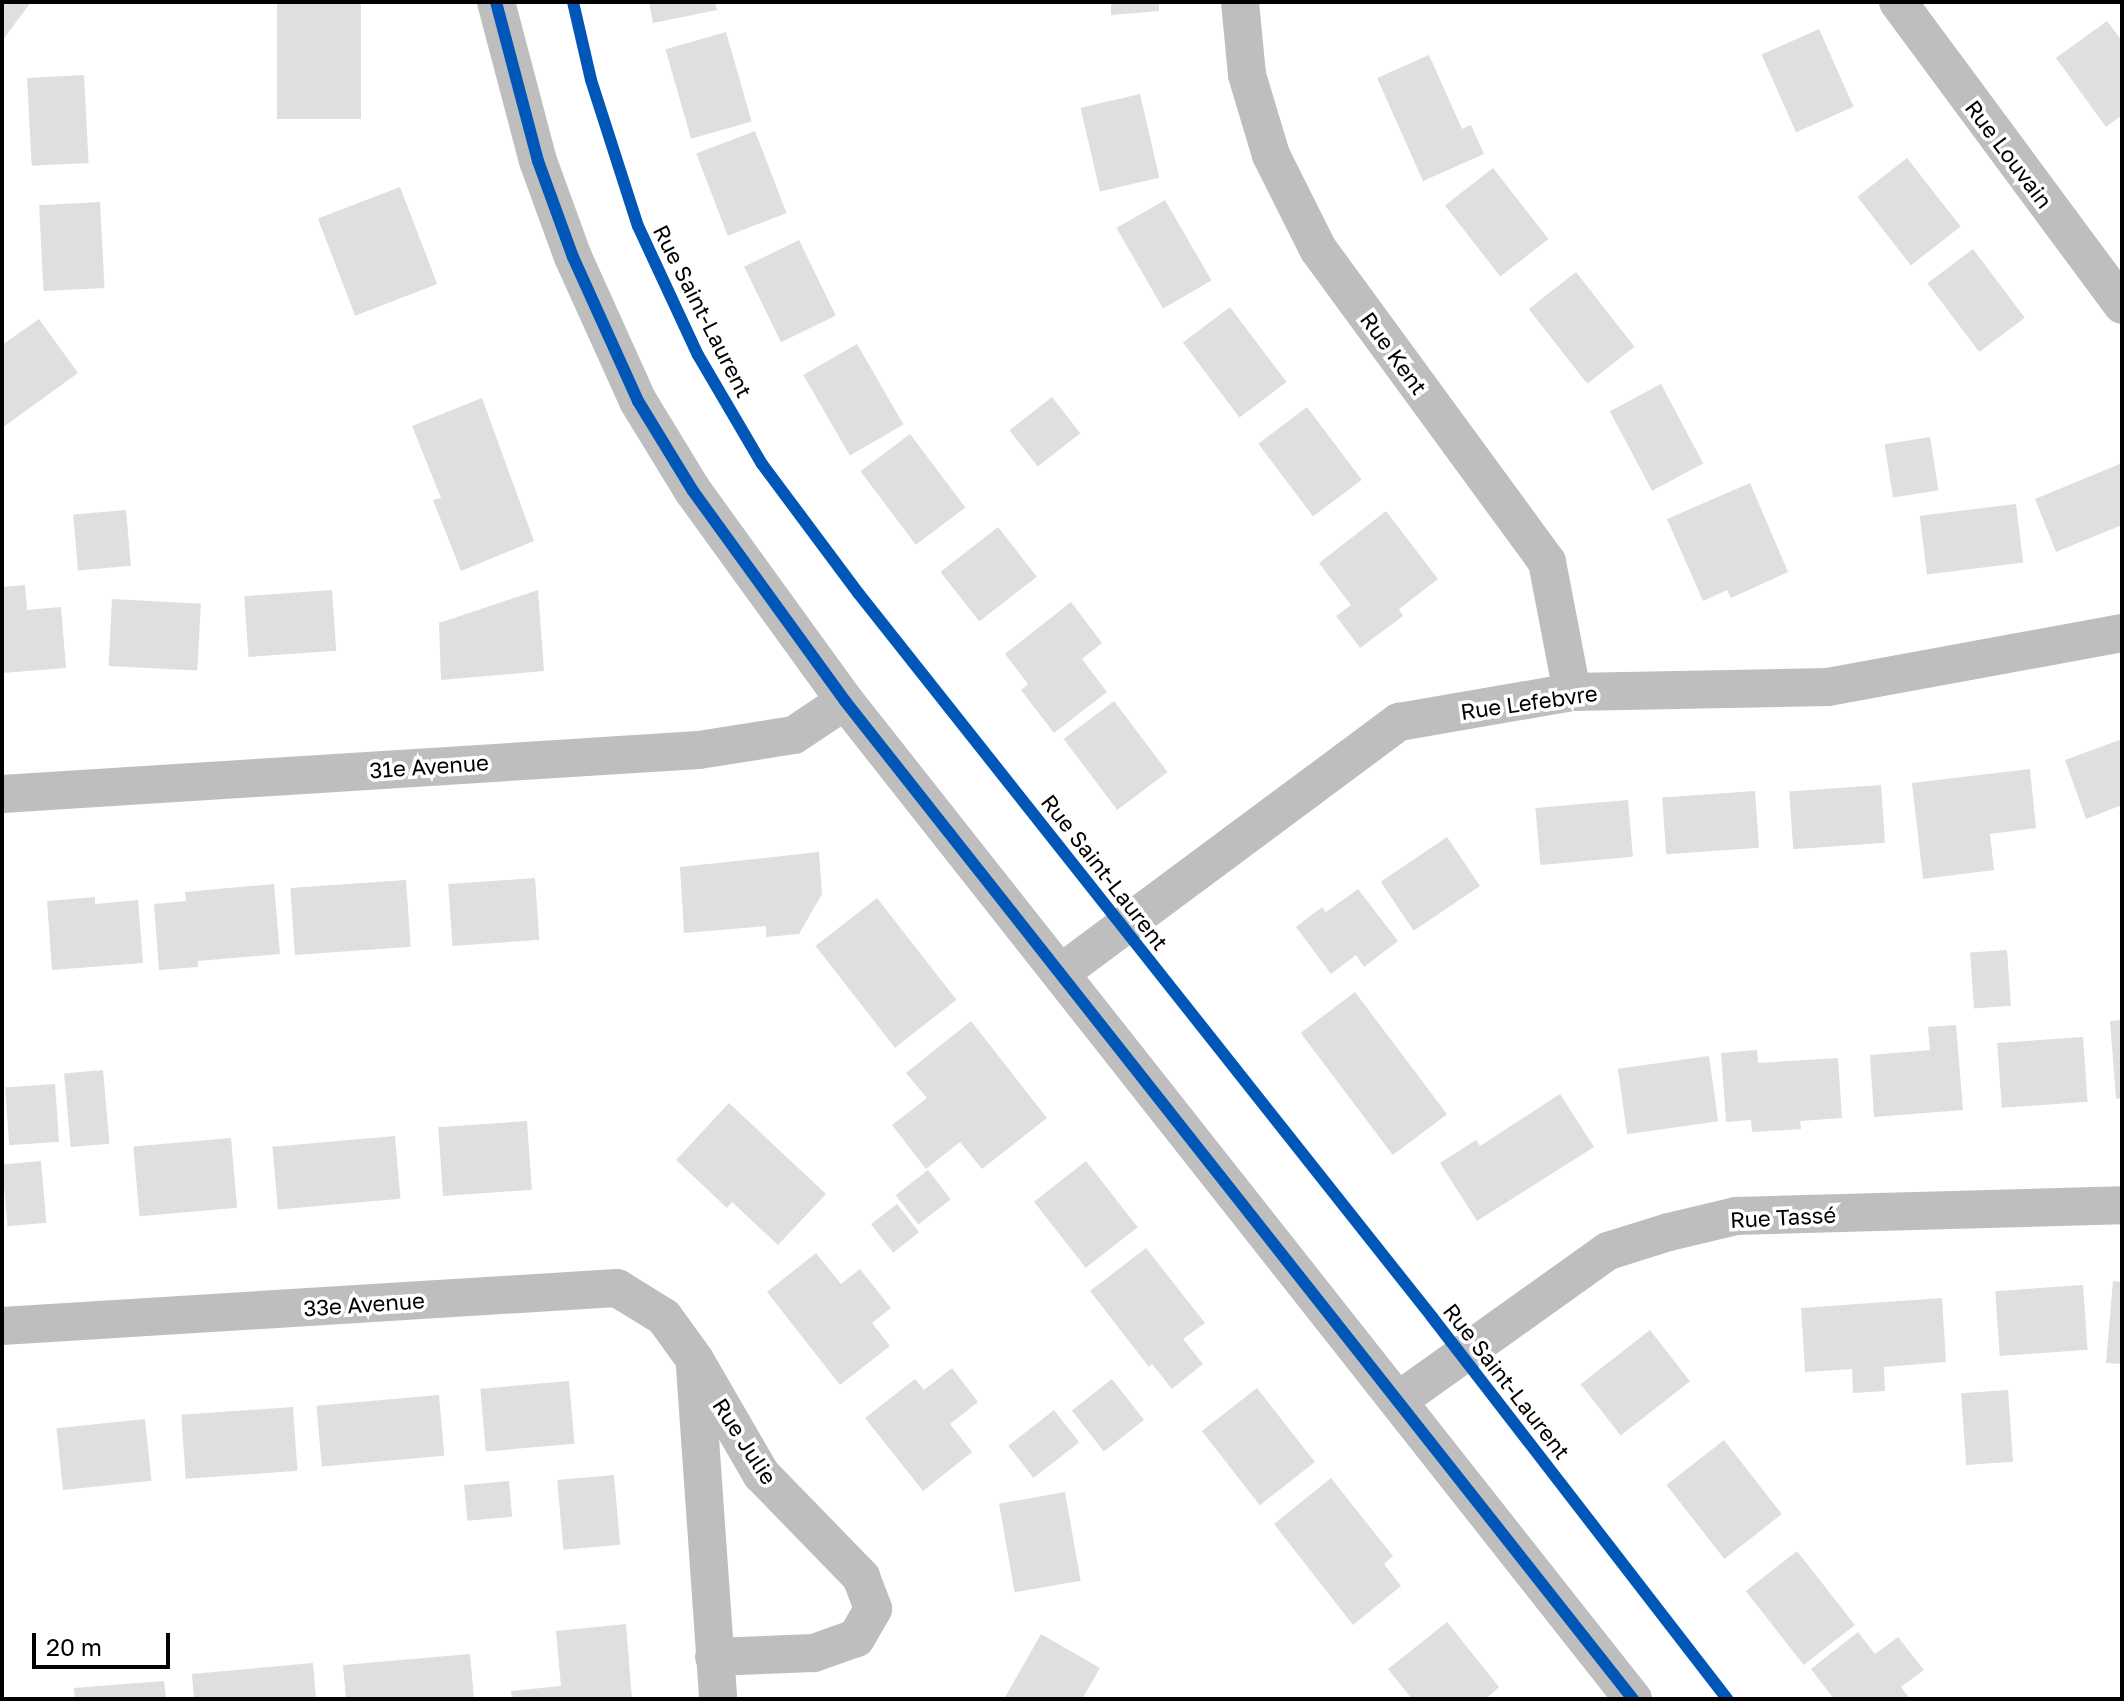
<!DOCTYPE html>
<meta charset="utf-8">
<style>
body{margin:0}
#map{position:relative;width:2124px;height:1701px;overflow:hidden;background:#fff;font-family:"Golos Text",sans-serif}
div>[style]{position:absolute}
.building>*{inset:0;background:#dfdfdf;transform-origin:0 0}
.minor>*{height:38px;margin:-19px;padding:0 19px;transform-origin:19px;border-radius:19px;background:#bebebe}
.cycleway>*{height:12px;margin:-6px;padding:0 6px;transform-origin:6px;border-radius:6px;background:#0057b8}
span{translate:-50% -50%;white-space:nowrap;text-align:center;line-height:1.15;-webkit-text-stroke:7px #fff;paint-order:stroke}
.street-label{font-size:22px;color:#000}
.frame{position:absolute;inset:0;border:4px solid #000;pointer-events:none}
.scale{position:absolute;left:32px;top:1633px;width:138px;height:36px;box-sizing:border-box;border:4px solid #000;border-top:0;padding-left:10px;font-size:24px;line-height:28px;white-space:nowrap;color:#000;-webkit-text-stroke:6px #fff;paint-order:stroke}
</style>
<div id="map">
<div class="building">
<div style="clip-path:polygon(2px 2px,31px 2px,2px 41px)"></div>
<div style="left:277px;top:2px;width:84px;height:117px"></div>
<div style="clip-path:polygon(649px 2px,715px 2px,717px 10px,653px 23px)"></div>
<div style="clip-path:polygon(1111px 2px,1159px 2px,1159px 11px,1111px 15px)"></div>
<div style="clip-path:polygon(2107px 21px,2122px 41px,2122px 115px,2106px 127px,2056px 58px)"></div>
<div style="left:1819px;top:29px;width:85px;height:63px;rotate:66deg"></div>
<div style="left:726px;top:32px;width:93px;height:63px;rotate:74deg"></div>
<div style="clip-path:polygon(1429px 55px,1462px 129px,1471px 125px,1484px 154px,1423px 181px,1377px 78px)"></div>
<div style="left:84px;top:75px;width:88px;height:57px;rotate:87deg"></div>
<div style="left:1140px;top:94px;width:86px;height:61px;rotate:77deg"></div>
<div style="left:755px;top:131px;width:88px;height:63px;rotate:69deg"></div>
<div style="left:1907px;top:158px;width:87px;height:63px;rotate:52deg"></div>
<div style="left:1493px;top:168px;width:90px;height:61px;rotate:52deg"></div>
<div style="left:400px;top:187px;width:104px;height:88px;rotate:69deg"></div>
<div style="left:1165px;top:200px;width:93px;height:56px;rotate:60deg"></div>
<div style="left:100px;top:202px;width:86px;height:61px;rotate:87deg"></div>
<div style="left:799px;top:240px;width:84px;height:61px;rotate:64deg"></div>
<div style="left:1973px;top:249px;width:86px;height:57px;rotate:53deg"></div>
<div style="left:1576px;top:272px;width:95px;height:60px;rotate:52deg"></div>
<div style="left:1230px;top:307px;width:94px;height:59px;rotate:53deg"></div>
<div style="clip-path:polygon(39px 319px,78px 373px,2px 428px,2px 345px)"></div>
<div style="left:857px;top:344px;width:93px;height:62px;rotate:60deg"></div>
<div style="left:1661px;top:384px;width:90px;height:58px;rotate:62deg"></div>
<div style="left:1052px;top:397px;width:46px;height:54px;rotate:52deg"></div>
<div style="clip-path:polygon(482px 398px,534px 541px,461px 571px,433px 500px,441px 498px,412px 426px)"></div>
<div style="left:1307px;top:407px;width:91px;height:61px;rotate:53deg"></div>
<div style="left:910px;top:434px;width:92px;height:62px;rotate:53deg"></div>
<div style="left:1930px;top:437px;width:54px;height:46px;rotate:81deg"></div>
<div style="clip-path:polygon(2122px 463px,2122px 525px,2056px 552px,2035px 499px)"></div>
<div style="clip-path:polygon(1750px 483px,1788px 572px,1731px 598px,1727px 590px,1703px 601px,1667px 519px)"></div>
<div style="left:2016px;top:504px;width:59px;height:97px;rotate:83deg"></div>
<div style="left:126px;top:510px;width:56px;height:53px;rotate:85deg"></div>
<div style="clip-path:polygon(1386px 511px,1438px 579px,1399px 609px,1403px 616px,1360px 648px,1336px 616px,1351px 605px,1319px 563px)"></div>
<div style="left:998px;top:527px;width:63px;height:73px;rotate:52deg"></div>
<div style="clip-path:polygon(25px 585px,27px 610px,61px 607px,66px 668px,2px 673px,2px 587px)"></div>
<div style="left:332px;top:590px;width:61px;height:88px;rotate:86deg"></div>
<div style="clip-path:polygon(538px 590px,544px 671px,441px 680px,439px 623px)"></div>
<div style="left:112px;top:599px;width:89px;height:67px;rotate:3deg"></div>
<div style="clip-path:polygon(1071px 602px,1102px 643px,1082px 659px,1107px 692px,1054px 733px,1021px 690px,1028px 684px,1005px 654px)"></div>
<div style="left:1114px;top:701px;width:89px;height:63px;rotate:53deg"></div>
<div style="clip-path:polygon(2122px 739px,2122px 805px,2086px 819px,2065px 760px)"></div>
<div style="clip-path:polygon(2030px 769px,2036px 828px,1990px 834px,1994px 870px,1923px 879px,1912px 783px)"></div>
<div style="left:1881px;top:785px;width:58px;height:92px;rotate:86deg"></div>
<div style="left:1755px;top:791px;width:57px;height:93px;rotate:86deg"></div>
<div style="left:1628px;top:800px;width:57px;height:93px;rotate:85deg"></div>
<div style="left:1447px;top:837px;width:59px;height:80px;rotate:56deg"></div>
<div style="clip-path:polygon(819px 852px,822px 894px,799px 934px,766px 937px,766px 926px,684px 933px,680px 867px)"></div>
<div style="left:535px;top:878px;width:62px;height:87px;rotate:86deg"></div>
<div style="left:406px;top:880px;width:67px;height:116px;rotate:86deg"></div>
<div style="clip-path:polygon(274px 884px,280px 954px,198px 961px,198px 967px,159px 970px,154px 904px,186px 901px,185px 892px)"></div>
<div style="clip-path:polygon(1358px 889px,1398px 941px,1364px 967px,1356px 955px,1331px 974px,1296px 927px,1322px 907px,1326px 912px)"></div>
<div style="clip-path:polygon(95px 897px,95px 904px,138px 900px,143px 963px,52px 970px,47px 901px)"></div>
<div style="left:877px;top:898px;width:129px;height:78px;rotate:52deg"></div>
<div style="left:2007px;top:950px;width:56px;height:37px;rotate:86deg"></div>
<div style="left:1355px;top:992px;width:153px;height:68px;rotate:53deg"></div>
<div style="clip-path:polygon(2122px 1020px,2122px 1098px,2116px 1099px,2110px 1021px)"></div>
<div style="clip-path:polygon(971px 1021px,1047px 1118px,982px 1169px,960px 1142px,926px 1169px,892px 1125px,927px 1098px,906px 1073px)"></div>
<div style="clip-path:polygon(1956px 1025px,1963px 1110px,1874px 1117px,1870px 1055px,1930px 1050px,1928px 1027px)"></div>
<div style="left:2083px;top:1037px;width:65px;height:86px;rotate:86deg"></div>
<div style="clip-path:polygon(1757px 1050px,1758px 1063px,1838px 1058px,1842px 1118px,1800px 1121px,1801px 1129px,1752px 1132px,1751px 1120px,1726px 1122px,1721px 1053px)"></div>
<div style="left:1709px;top:1056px;width:66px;height:92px;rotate:82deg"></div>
<div style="left:103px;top:1070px;width:74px;height:39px;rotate:85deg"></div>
<div style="left:55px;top:1084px;width:58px;height:50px;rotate:86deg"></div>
<div style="clip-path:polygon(1560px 1094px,1594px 1147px,1477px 1221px,1440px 1163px,1476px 1140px,1480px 1146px)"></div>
<div style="clip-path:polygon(729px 1103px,826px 1194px,778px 1245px,732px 1202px,727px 1208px,676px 1160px)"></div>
<div style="left:527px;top:1121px;width:69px;height:89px;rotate:86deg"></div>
<div style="left:395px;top:1136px;width:63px;height:123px;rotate:85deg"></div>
<div style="left:231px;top:1138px;width:70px;height:98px;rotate:85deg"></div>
<div style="left:41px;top:1161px;width:62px;height:39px;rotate:85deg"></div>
<div style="left:1086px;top:1161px;width:84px;height:66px;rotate:52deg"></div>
<div style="left:928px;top:1170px;width:37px;height:41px;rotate:52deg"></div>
<div style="left:897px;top:1204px;width:36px;height:33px;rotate:52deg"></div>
<div style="clip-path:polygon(1146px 1248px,1205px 1323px,1183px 1339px,1203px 1364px,1172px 1389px,1152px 1364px,1149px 1367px,1090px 1291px)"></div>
<div style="clip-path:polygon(816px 1253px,841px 1284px,860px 1269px,891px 1308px,872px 1323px,890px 1346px,840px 1385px,767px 1292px)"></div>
<div style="clip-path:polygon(2113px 1281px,2122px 1282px,2122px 1364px,2106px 1363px)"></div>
<div style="left:2083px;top:1285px;width:65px;height:88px;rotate:86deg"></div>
<div style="clip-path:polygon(1942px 1298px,1946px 1362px,1884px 1367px,1885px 1391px,1853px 1393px,1852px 1369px,1805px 1372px,1801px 1308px)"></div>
<div style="left:1650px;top:1330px;width:65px;height:88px;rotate:52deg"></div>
<div style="clip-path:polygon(952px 1368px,978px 1402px,950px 1424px,972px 1452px,923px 1491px,865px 1418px,915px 1379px,924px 1390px)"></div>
<div style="left:1112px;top:1379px;width:52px;height:51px;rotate:52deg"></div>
<div style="left:569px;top:1381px;width:63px;height:89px;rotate:85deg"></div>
<div style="left:1257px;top:1388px;width:94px;height:70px;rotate:52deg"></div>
<div style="left:2008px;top:1390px;width:72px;height:47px;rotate:86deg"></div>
<div style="left:439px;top:1395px;width:61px;height:123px;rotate:85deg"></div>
<div style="left:293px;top:1407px;width:64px;height:112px;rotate:86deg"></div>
<div style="left:1054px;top:1410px;width:41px;height:58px;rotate:52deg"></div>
<div style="left:145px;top:1419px;width:62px;height:89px;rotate:84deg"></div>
<div style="left:1724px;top:1440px;width:94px;height:73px;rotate:52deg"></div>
<div style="left:614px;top:1475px;width:70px;height:57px;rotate:85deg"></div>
<div style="clip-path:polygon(1331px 1478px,1393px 1556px,1384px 1564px,1401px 1586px,1353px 1625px,1274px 1524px)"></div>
<div style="left:509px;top:1481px;width:36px;height:45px;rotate:85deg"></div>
<div style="left:1065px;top:1492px;width:90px;height:67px;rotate:80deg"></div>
<div style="left:1797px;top:1551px;width:94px;height:65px;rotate:52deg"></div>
<div style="clip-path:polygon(1447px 1622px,1499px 1687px,1486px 1699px,1412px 1699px,1388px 1669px)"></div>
<div style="clip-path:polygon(626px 1624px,632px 1699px,512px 1699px,511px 1691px,561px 1686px,556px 1631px)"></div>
<div style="clip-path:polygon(1858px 1632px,1875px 1654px,1898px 1637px,1924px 1670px,1901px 1687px,1910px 1699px,1834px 1699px,1811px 1669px)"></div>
<div style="clip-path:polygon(1041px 1634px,1100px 1668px,1082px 1699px,1004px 1699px)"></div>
<div style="clip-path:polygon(470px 1654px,474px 1699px,346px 1699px,343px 1665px)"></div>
<div style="clip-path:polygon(313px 1663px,316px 1699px,194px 1699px,192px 1674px)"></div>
<div style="clip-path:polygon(164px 1681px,166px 1699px,75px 1699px,74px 1688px)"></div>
</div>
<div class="minor">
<div style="left:496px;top:2px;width:164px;rotate:75.2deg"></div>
<div style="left:538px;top:161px;width:102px;rotate:70deg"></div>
<div style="left:573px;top:257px;width:158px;rotate:65.7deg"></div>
<div style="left:638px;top:401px;width:105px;rotate:58.6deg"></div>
<div style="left:693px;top:491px;width:259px;rotate:54.1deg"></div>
<div style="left:845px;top:701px;width:1272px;rotate:51.71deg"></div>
<div style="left:1240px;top:2px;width:73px;rotate:84.5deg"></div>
<div style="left:1247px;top:75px;width:84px;rotate:73.3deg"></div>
<div style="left:1271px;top:155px;width:105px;rotate:63.4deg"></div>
<div style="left:1318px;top:249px;width:388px;rotate:53.8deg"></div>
<div style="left:1547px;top:562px;width:132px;rotate:79.1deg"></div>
<div style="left:1898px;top:2px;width:377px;rotate:53.5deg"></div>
<div style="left:2px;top:794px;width:698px;rotate:-3.61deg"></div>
<div style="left:699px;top:750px;width:96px;rotate:-9deg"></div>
<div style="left:794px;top:735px;width:61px;rotate:-33.7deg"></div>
<div style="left:1062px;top:972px;width:420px;rotate:-36.6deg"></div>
<div style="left:1399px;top:722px;width:176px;rotate:-9.8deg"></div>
<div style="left:1572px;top:692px;width:256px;rotate:-1.1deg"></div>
<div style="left:1828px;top:687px;width:299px;rotate:-10.4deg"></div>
<div style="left:2px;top:1326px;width:616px;rotate:-3.54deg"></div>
<div style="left:617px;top:1288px;width:55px;rotate:31.7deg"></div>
<div style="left:664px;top:1317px;width:53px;rotate:54.2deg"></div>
<div style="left:695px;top:1360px;width:132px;rotate:59.9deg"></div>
<div style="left:761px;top:1474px;width:144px;rotate:45.8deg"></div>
<div style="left:861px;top:1577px;width:34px;rotate:69deg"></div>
<div style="left:873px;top:1609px;width:34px;rotate:120deg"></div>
<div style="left:856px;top:1638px;width:45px;rotate:160.3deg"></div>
<div style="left:814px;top:1653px;width:100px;rotate:177.7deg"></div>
<div style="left:695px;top:1367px;width:333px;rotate:86deg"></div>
<div style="left:1399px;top:1400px;width:257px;rotate:-35.5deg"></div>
<div style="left:1608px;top:1251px;width:64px;rotate:-17.3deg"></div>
<div style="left:1669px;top:1232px;width:69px;rotate:-13.4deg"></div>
<div style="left:1736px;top:1216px;width:386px;rotate:-1.6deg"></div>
</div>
<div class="cycleway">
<div style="left:496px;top:2px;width:164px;rotate:75.2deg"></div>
<div style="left:538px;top:161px;width:102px;rotate:70deg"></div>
<div style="left:573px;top:257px;width:158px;rotate:65.7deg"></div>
<div style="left:638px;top:401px;width:105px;rotate:58.6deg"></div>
<div style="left:693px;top:491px;width:259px;rotate:54.1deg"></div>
<div style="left:845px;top:701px;width:1272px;rotate:51.71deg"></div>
<div style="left:573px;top:2px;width:80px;rotate:77deg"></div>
<div style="left:591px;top:80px;width:153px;rotate:72.2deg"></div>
<div style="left:638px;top:226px;width:142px;rotate:65.1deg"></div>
<div style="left:698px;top:355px;width:126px;rotate:59.6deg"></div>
<div style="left:762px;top:464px;width:162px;rotate:53.3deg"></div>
<div style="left:859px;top:594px;width:923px;rotate:51.6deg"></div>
<div style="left:1432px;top:1317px;width:483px;rotate:52.3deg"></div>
</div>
<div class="street-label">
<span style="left:2009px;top:154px;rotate:53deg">Rue Louvain</span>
<span style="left:703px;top:311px;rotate:63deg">Rue Saint-Laurent</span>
<span style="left:1394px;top:353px;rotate:54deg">Rue Kent</span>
<span style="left:1529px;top:702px;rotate:-8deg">Rue Lefebvre</span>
<span style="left:429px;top:766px;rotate:-4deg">31e Avenue</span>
<span style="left:1105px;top:872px;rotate:52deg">Rue Saint-Laurent</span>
<span style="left:1783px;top:1217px;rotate:-3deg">Rue Tassé</span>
<span style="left:364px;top:1304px;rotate:-4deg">33e Avenue</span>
<span style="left:1507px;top:1381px;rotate:52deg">Rue Saint-Laurent</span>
<span style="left:745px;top:1441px;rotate:57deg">Rue Julie</span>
</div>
<div class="frame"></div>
<div class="scale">20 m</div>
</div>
